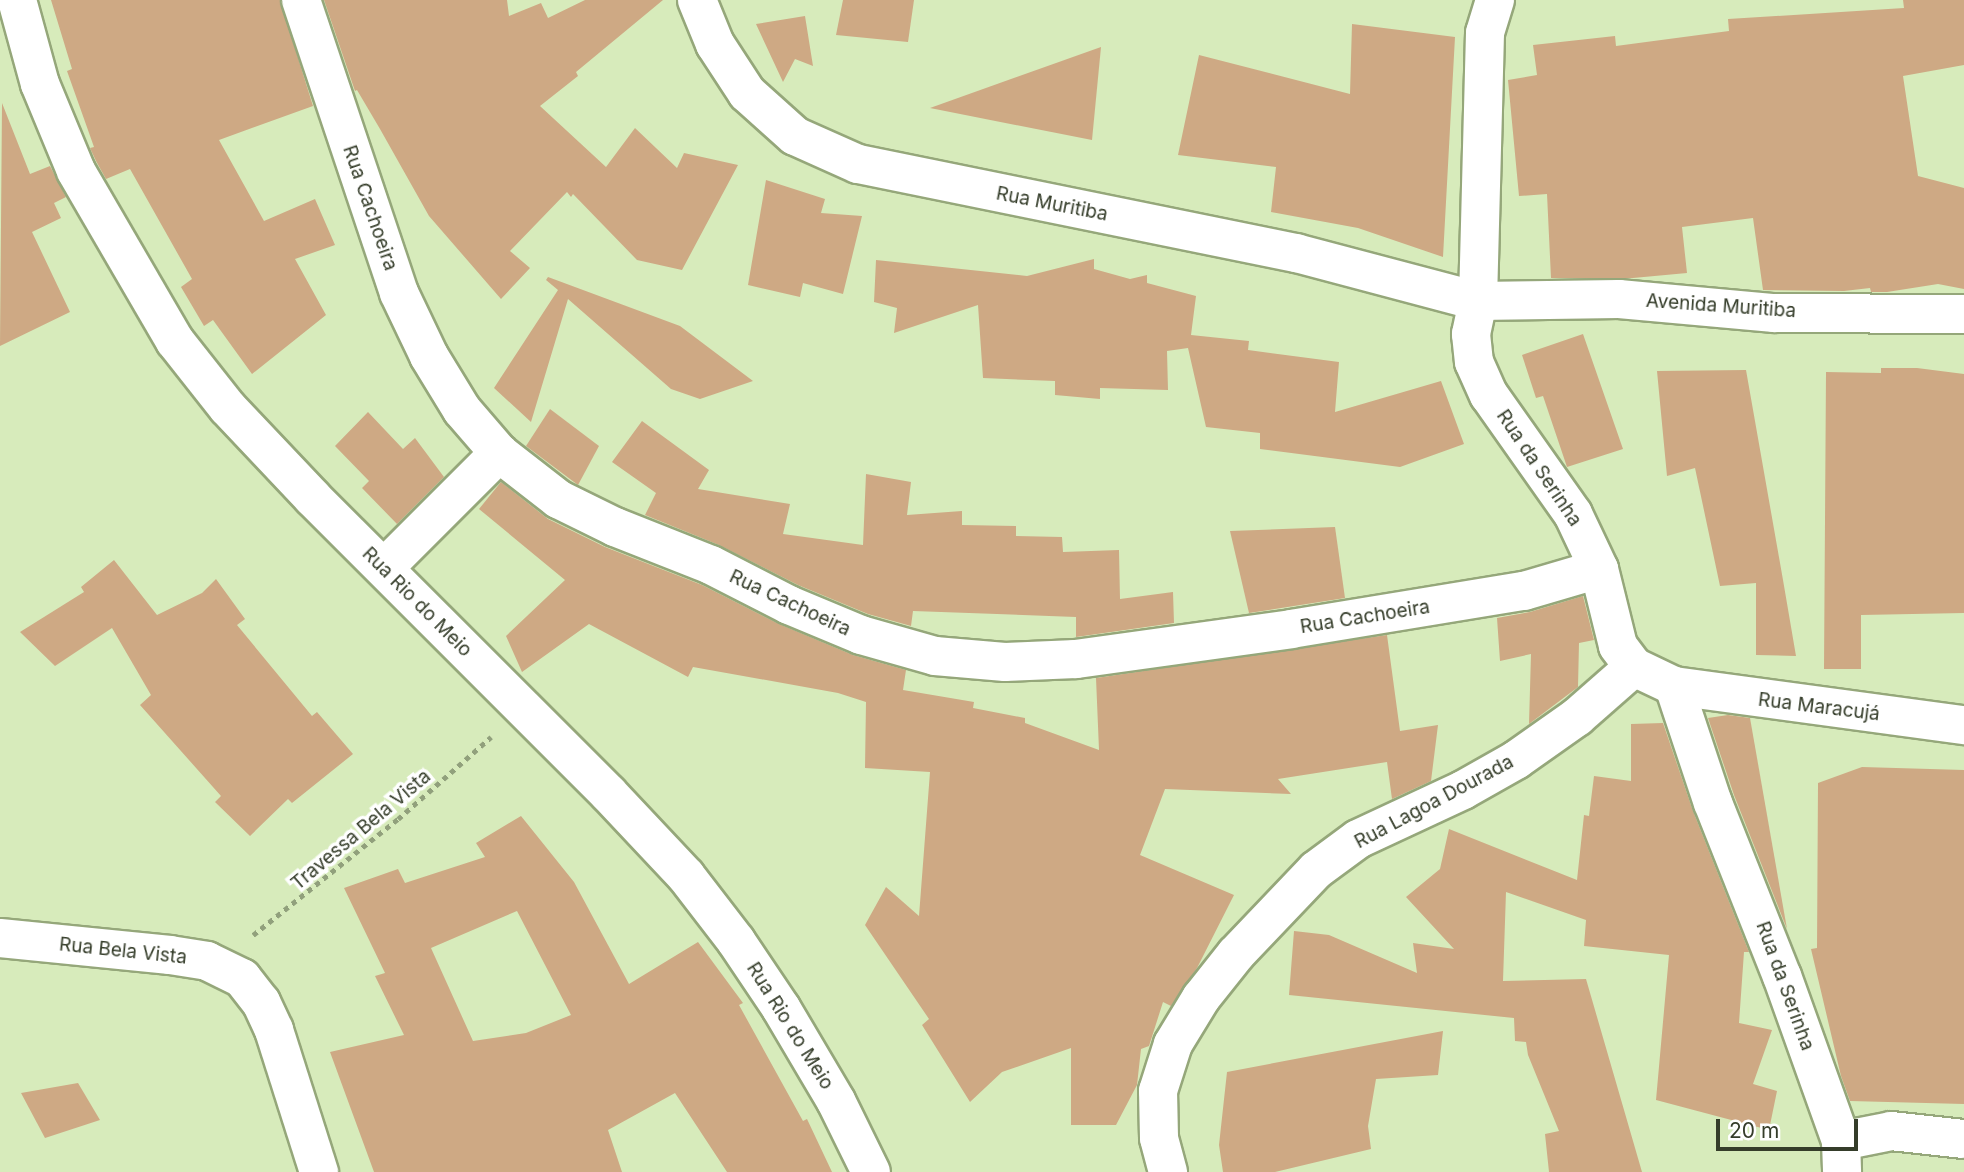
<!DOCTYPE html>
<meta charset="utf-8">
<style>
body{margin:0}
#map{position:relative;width:1964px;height:1172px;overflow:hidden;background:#d7ebbb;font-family:Inter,sans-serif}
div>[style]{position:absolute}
.building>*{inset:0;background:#cea984}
.path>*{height:4.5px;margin-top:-2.25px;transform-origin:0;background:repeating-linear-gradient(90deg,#91a07c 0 5px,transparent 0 10px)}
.roads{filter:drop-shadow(2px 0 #95a77a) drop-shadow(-2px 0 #95a77a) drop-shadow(0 2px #95a77a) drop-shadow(0 -2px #95a77a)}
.minor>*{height:38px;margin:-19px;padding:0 19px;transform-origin:19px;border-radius:19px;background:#fff}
.secondary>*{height:38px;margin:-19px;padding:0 19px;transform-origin:19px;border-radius:19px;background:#fff}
span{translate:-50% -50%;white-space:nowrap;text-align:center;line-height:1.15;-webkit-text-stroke:7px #fff;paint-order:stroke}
.street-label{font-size:19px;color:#353d2a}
.scale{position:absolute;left:1716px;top:1119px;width:142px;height:32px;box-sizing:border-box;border:4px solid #353d2a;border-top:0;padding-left:9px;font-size:21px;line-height:24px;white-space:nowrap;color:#353d2a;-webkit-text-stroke:5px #fff;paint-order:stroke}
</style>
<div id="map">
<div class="building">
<div style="clip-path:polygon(51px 0,280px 0,313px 106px,219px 140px,264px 221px,315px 199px,335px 245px,295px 259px,326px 315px,252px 374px,213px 320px,204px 326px,181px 287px,192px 279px,130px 169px,106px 179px,96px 161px,90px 148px,94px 147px,67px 71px,72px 69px)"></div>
<div style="clip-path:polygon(324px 0,507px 0,509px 16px,541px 3px,548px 18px,585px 0,663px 0,576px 72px,578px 76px,540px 106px,606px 167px,635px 128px,677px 168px,684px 153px,738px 165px,682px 270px,637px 260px,573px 194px,571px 197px,567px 192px,510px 251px,530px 268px,501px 299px,429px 216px,380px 129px,357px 90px,355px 91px)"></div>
<div style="clip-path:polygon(843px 0,914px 0,908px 42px,836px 35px)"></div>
<div style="clip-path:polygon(1903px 0,1964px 0,1964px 65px,1903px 76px,1918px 176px,1964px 188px,1964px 289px,1938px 284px,1887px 292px,1871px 292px,1870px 288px,1844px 291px,1763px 290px,1753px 218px,1682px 227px,1687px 273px,1633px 278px,1551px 278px,1547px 194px,1519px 196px,1508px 80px,1537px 75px,1533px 45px,1615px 36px,1616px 46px,1729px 31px,1728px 19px,1904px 8px)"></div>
<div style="clip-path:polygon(805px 16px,813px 66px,795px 59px,783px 82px,756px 24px)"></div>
<div style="clip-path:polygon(1352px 24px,1455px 37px,1443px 257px,1358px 228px,1271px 212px,1276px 167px,1178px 155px,1199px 55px,1350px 94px)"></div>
<div style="clip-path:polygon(1101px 47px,1092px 140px,930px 108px)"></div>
<div style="clip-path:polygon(2px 103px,30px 174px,50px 166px,66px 197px,54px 203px,61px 218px,32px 232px,70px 312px,0 346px)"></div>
<div style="clip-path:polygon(766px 180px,825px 199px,821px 213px,862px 216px,843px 294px,803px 283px,800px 297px,748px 285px)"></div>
<div style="clip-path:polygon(1094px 259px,1094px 269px,1130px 279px,1147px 275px,1147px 283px,1196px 296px,1191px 335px,1249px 341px,1248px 350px,1339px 362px,1335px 412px,1441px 381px,1464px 444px,1400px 467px,1260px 449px,1260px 433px,1206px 427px,1188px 348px,1167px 351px,1168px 390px,1100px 388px,1100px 399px,1055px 395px,1055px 381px,983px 378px,978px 305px,894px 333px,897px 308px,874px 302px,876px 260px,1027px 276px)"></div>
<div style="clip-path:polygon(548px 277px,680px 326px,753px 381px,700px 399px,671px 389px,568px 299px,531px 422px,494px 388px,558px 290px,546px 280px)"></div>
<div style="clip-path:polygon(1583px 334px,1623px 449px,1567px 467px,1543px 396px,1536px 398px,1522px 355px)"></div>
<div style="clip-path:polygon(1881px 368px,1917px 368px,1964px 374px,1964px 613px,1861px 615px,1861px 669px,1824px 669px,1826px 372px,1881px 373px)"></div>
<div style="clip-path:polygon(1746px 370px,1783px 580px,1796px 656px,1756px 655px,1756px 583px,1720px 586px,1695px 468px,1667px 476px,1657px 371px)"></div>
<div style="clip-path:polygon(550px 409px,599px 446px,578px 485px,526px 446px)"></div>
<div style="clip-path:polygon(368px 412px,403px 449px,415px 438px,444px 477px,397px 524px,362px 488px,369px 481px,335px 446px)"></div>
<div style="clip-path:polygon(642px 421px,709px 470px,698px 489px,790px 504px,783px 534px,863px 545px,866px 474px,911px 482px,907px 515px,962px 511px,962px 525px,1016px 526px,1016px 536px,1062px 537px,1063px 552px,1119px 550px,1120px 599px,1173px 592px,1174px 623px,1076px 637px,1076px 617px,913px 611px,911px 626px,868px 614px,798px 585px,719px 545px,645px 515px,656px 493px,612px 462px)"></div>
<div style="clip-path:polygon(501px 482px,548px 519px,605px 547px,702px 585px,779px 624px,853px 655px,906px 670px,903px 690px,974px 702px,973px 708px,1025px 718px,1025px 723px,1099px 750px,1096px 678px,1387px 635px,1400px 731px,1438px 725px,1431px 781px,1392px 799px,1387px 762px,1278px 779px,1291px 794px,1165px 789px,1140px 855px,1234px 895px,1197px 968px,1171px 1006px,1163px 1002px,1149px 1046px,1141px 1049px,1137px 1085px,1116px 1125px,1071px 1125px,1071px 1048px,1002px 1072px,970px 1102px,922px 1025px,929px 1019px,865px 925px,886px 887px,919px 916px,930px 772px,865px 768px,866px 702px,838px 693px,693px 667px,688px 677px,589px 624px,522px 672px,506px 636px,565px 580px,479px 509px)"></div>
<div style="clip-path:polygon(1335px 527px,1345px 598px,1249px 613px,1230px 531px)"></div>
<div style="clip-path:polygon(114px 560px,157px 615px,202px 593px,216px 579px,245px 619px,237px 625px,312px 716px,317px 712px,353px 754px,292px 803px,288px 799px,250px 836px,215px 802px,221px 796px,140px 705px,151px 695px,112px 628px,55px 666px,20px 632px,84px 592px,81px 587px)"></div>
<div style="clip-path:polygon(1583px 596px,1594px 640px,1579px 643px,1578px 687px,1529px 724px,1531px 654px,1500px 661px,1497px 618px,1530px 612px)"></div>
<div style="clip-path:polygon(1728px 715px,1750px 718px,1787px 929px,1734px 795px,1708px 718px)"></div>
<div style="clip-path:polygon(1663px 723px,1693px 811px,1749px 952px,1744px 952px,1739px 1023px,1772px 1030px,1753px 1084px,1777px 1091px,1769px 1130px,1656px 1100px,1669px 955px,1584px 946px,1586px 920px,1506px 892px,1503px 981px,1586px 979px,1642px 1172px,1549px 1172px,1545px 1134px,1559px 1131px,1528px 1055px,1526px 1042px,1515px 1041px,1514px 1018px,1289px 995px,1294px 931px,1329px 935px,1417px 973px,1413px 943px,1454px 949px,1406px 897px,1440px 869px,1449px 829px,1577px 880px,1584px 815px,1589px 816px,1594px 776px,1631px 781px,1631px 724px)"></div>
<div style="clip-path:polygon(1862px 767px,1964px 770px,1964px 1104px,1850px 1101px,1841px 1076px,1811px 949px,1817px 948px,1818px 783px)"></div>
<div style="clip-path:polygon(evenodd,521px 816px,574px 882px,629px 984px,698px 942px,743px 1003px,739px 1005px,803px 1121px,807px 1119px,832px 1172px,727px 1172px,675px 1093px,608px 1130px,622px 1172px,374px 1172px,330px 1052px,404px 1035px,375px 976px,385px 973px,344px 888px,398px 869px,405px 883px,485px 857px,476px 843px,521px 816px,517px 911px,571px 1015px,526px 1033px,473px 1041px,431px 948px,517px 911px)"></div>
<div style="clip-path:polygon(1443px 1031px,1438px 1075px,1376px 1079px,1368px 1126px,1371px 1149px,1275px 1172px,1223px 1172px,1219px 1145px,1227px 1072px)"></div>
<div style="clip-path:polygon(78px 1083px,100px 1120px,45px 1138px,21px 1093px)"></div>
</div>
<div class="path">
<div style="left:253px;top:935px;width:186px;rotate:-38.7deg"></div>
<div style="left:398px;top:819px;width:124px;rotate:-41.4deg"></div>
</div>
<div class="roads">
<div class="minor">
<div style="left:301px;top:0;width:309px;rotate:71.5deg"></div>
<div style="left:399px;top:293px;width:70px;rotate:64.5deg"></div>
<div style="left:429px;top:356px;width:63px;rotate:58.6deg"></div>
<div style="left:462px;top:410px;width:57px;rotate:49.3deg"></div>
<div style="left:499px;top:453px;width:75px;rotate:37.9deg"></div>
<div style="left:558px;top:499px;width:64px;rotate:26.2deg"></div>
<div style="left:615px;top:527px;width:103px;rotate:21.6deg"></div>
<div style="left:711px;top:565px;width:88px;rotate:27.1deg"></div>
<div style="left:789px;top:605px;width:78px;rotate:22.6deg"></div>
<div style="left:861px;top:635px;width:77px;rotate:15.8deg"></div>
<div style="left:935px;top:656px;width:70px;rotate:4.9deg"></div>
<div style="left:1005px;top:662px;width:71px;rotate:-2.4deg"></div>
<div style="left:1076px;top:659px;width:217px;rotate:-7.9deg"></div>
<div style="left:1291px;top:629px;width:236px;rotate:-9.3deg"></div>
<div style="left:1524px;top:591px;width:78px;rotate:-16.3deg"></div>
<div style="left:697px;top:0;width:48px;rotate:67.8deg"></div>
<div style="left:715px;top:44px;width:59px;rotate:56.9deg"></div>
<div style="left:747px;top:93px;width:64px;rotate:41.9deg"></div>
<div style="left:795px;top:136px;width:69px;rotate:24deg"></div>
<div style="left:858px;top:164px;width:447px;rotate:11.5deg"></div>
<div style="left:1296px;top:253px;width:188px;rotate:14.8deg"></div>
<div style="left:1478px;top:301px;width:141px;rotate:-0.8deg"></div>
<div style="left:1619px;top:299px;width:156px;rotate:5.2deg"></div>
<div style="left:1774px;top:313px;width:190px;rotate:0.3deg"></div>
<div style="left:1495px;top:0;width:34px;rotate:107deg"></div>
<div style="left:1485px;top:33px;width:268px;rotate:91.5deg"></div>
<div style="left:1478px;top:301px;width:34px;rotate:102deg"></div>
<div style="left:1471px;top:334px;width:28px;rotate:84deg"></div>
<div style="left:1474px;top:362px;width:36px;rotate:66deg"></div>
<div style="left:1489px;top:395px;width:146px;rotate:54.8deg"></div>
<div style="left:1573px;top:514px;width:61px;rotate:64.7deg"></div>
<div style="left:1599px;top:569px;width:79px;rotate:76.1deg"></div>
<div style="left:1618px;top:646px;width:26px;rotate:53deg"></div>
<div style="left:1634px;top:667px;width:44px;rotate:25.4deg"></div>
<div style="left:1674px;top:686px;width:293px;rotate:7.7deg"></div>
<div style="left:384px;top:568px;width:163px;rotate:-45deg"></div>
<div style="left:1674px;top:686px;width:123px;rotate:71.6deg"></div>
<div style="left:1713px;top:803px;width:186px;rotate:68.3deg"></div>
<div style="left:1782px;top:976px;width:175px;rotate:70.3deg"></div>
<div style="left:1841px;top:1141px;width:31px;rotate:88deg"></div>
<div style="left:0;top:938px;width:171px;rotate:5.7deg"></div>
<div style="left:170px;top:955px;width:37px;rotate:9deg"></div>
<div style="left:207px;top:961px;width:39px;rotate:26deg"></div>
<div style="left:242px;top:978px;width:31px;rotate:52deg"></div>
<div style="left:261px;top:1002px;width:31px;rotate:65deg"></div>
<div style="left:274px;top:1030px;width:149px;rotate:72.4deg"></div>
<div style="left:1841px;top:1141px;width:51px;rotate:-11.3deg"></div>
<div style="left:1891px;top:1131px;width:73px;rotate:6.3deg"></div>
<div style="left:1168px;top:1172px;width:35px;rotate:-105deg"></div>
<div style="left:1159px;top:1138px;width:47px;rotate:-91.2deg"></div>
<div style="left:1158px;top:1091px;width:49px;rotate:-72.3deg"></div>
<div style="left:1173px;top:1044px;width:54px;rotate:-58.7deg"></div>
<div style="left:1201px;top:998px;width:56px;rotate:-51.5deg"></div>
<div style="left:1236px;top:954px;width:116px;rotate:-46.4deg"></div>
<div style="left:1316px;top:870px;width:52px;rotate:-36.4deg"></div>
<div style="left:1358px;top:839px;width:116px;rotate:-25deg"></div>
<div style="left:1463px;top:790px;width:61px;rotate:-29.5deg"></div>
<div style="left:1516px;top:760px;width:75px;rotate:-35.2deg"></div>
<div style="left:1577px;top:717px;width:76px;rotate:-41.3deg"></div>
</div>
<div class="secondary">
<div style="left:17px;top:0;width:87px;rotate:74.7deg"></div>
<div style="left:40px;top:84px;width:94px;rotate:67.5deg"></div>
<div style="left:76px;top:171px;width:197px;rotate:59.8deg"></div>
<div style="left:175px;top:341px;width:85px;rotate:51.7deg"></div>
<div style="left:228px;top:408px;width:124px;rotate:46.6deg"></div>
<div style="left:313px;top:498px;width:417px;rotate:45deg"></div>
<div style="left:608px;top:793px;width:114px;rotate:46.8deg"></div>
<div style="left:686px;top:876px;width:82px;rotate:52.4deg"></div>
<div style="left:736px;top:941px;width:81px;rotate:56.1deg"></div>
<div style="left:781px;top:1008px;width:108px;rotate:59.4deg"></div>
<div style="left:836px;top:1101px;width:79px;rotate:63.8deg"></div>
</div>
</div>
<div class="street-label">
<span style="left:1052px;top:204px;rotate:11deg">Rua Muritiba</span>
<span style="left:370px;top:208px;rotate:71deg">Rua Cachoeira</span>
<span style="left:1721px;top:306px;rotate:4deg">Avenida Muritiba</span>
<span style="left:1539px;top:468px;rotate:56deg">Rua da Serinha</span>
<span style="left:417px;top:602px;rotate:45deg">Rua Rio do Meio</span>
<span style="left:790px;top:603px;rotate:25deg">Rua Cachoeira</span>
<span style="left:1365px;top:617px;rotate:-9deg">Rua Cachoeira</span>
<span style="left:1819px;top:707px;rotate:7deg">Rua Maracujá</span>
<span style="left:1434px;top:802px;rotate:-28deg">Rua Lagoa Dourada</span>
<span style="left:361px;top:830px;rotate:-40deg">Travessa Bela Vista</span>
<span style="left:123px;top:951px;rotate:6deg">Rua Bela Vista</span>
<span style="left:1785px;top:986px;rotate:70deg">Rua da Serinha</span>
<span style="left:790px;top:1026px;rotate:58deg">Rua Rio do Meio</span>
</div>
<div class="scale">20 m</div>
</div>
